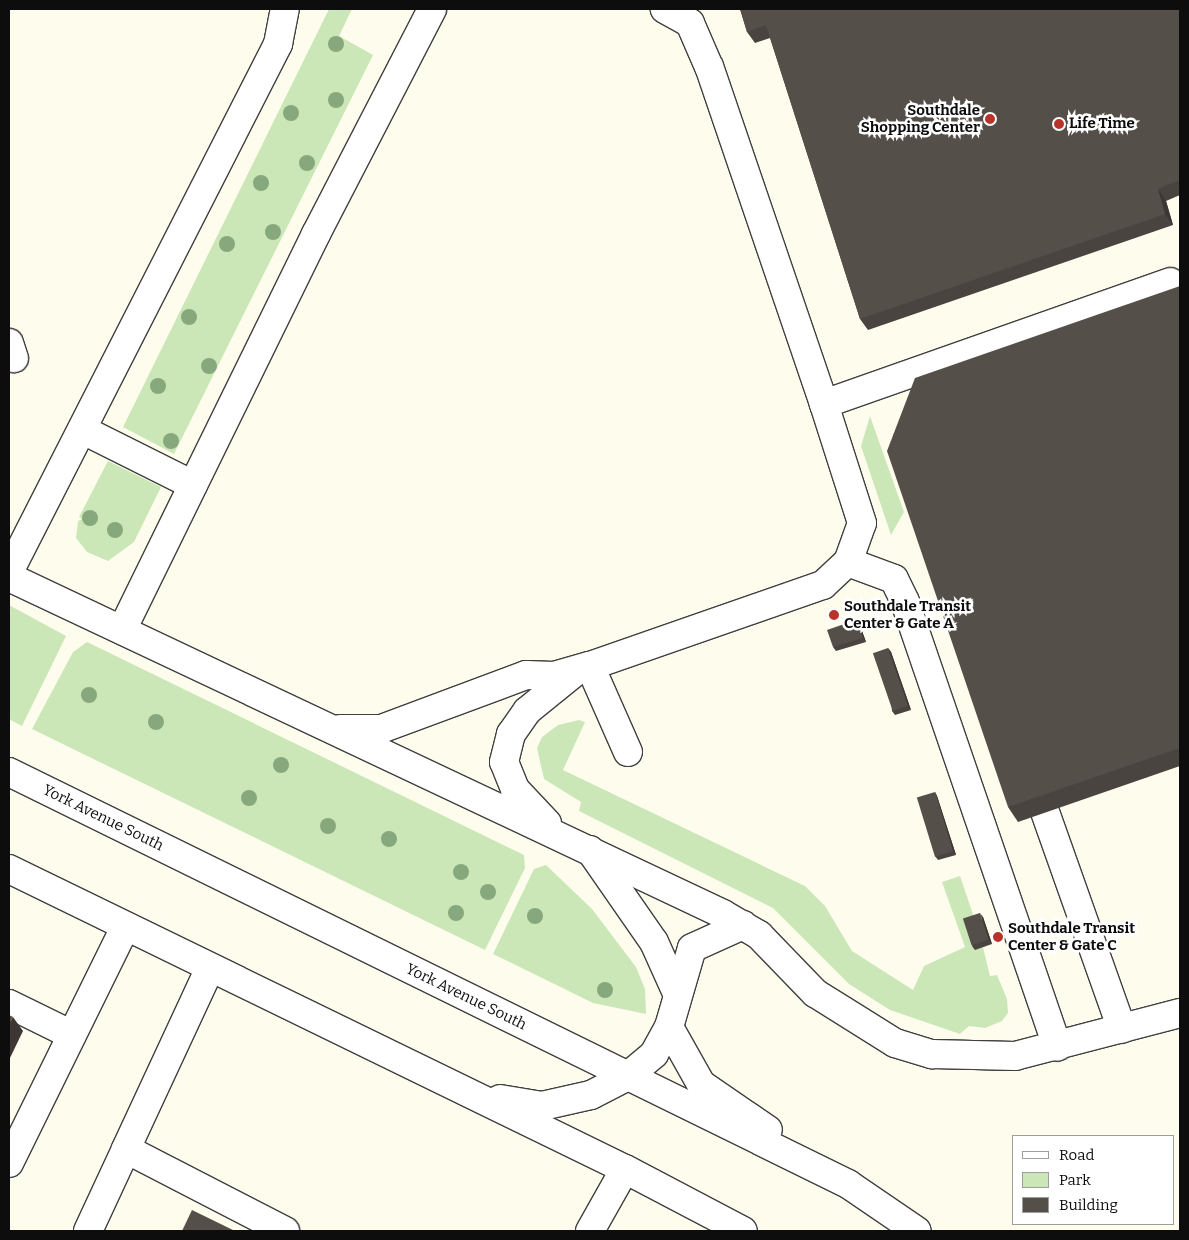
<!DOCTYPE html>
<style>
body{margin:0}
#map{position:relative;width:1189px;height:1240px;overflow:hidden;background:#fefded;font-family:Bitter,serif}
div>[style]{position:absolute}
.green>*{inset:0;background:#cbe7b8}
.roads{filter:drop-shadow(1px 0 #404040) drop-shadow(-1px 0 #404040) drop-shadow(0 1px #404040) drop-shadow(0 -1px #404040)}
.minor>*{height:28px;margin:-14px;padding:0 14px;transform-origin:14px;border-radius:14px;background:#fff}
.trees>*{width:16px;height:16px;margin:-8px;border-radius:50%;background:#87a87c}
.wall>*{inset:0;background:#494440}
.shaded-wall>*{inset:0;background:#3c3734}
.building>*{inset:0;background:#554f4a;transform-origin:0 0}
.dots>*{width:14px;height:14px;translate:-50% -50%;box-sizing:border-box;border:2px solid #fff;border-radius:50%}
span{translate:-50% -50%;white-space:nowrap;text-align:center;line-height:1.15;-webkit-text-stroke:5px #fff;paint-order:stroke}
.poi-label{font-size:15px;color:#0d0d0d;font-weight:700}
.right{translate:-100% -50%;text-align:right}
.left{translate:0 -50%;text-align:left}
.street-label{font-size:15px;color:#0d0d0d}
.frame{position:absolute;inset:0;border:10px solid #0d0d0d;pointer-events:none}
.legend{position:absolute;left:1012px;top:1135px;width:162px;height:90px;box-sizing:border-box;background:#fff;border:1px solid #9e9e9e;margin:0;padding:6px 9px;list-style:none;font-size:15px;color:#0d0d0d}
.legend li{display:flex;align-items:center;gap:10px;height:25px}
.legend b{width:25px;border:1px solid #9e9e9e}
</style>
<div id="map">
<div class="green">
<div style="clip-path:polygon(329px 9px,352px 9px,339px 36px,373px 55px,174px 454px,123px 427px)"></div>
<div style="clip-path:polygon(870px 416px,904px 512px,891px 535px,861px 446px)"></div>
<div style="clip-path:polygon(108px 461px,161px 487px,134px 542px,108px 561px,87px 552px,76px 538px,78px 521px,82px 519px,79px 517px)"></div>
<div style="clip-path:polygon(9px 605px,66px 636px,22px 726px,9px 719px)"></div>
<div style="clip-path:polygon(87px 642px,524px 855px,525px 868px,485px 950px,32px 729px,73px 652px)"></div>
<div style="clip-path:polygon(579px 720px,585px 722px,563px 770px,805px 886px,825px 906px,852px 951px,913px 990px,924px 966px,965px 947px,942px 882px,960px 876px,975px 920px,966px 923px,975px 949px,983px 947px,990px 976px,997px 975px,1007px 999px,1008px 1013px,1002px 1021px,985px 1028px,969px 1026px,960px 1034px,890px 1010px,849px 984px,773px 908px,579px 811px,581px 802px,544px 779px,537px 748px,542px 737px,558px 725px)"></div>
<div style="clip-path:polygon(546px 865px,592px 909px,636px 967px,645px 989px,646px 1014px,593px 1003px,493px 954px,534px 869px)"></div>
</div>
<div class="roads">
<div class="minor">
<div style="left:9px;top:343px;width:16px;rotate:72deg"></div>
<div style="left:824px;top:404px;width:367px;rotate:-19.4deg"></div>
<div style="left:83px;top:430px;width:123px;rotate:26.6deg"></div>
<div style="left:848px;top:562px;width:49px;rotate:20.3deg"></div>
<div style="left:894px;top:579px;width:25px;rotate:64deg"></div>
<div style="left:905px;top:602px;width:470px;rotate:71.1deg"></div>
<div style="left:9px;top:572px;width:593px;rotate:-63deg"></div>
<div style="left:278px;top:44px;width:36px;rotate:-79deg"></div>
<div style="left:9px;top:577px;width:790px;rotate:25.27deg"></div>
<div style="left:723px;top:914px;width:42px;rotate:30.3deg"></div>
<div style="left:759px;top:935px;width:81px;rotate:46deg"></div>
<div style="left:815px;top:993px;width:94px;rotate:32deg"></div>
<div style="left:895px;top:1043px;width:39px;rotate:17deg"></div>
<div style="left:932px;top:1054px;width:83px;rotate:1.4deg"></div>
<div style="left:1015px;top:1056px;width:171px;rotate:-14.6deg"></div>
<div style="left:122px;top:630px;width:441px;rotate:-63.9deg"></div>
<div style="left:316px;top:234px;width:253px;rotate:-62.7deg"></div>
<div style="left:590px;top:666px;width:94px;rotate:66.2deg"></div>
<div style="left:340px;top:729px;width:41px"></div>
<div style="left:381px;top:729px;width:155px;rotate:-20.4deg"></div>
<div style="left:526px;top:675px;width:28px;rotate:2deg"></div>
<div style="left:554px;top:676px;width:37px;rotate:-16deg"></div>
<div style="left:590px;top:666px;width:247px;rotate:-19.2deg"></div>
<div style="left:823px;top:585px;width:34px;rotate:-43deg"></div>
<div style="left:848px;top:562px;width:41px;rotate:-70.3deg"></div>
<div style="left:862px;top:523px;width:125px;rotate:-107.7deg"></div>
<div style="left:824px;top:404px;width:356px;rotate:-108.8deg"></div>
<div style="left:709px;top:67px;width:48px;rotate:-113.4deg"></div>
<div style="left:690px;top:23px;width:29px;rotate:-151deg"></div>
<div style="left:9px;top:772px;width:935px;rotate:26.15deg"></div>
<div style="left:848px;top:1184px;width:83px;rotate:34.3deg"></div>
<div style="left:1033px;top:778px;width:266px;rotate:70.5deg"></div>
<div style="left:547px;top:823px;width:47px;rotate:-133.3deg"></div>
<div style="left:515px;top:789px;width:29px;rotate:-112deg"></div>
<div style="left:504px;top:762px;width:29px;rotate:-76deg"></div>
<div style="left:511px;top:734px;width:28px;rotate:-55deg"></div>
<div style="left:527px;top:711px;width:62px;rotate:-39.1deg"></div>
<div style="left:590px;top:850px;width:112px;rotate:55.2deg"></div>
<div style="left:654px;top:942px;width:54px;rotate:65.8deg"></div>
<div style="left:9px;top:869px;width:685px;rotate:25.97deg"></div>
<div style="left:625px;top:1169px;width:133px;rotate:27.7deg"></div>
<div style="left:209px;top:970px;width:197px;rotate:114.9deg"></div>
<div style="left:126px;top:1149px;width:179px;rotate:27.3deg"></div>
<div style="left:9px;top:1004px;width:70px;rotate:26.2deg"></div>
<div style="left:669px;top:1027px;width:65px;rotate:60.7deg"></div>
<div style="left:701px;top:1084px;width:81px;rotate:34.5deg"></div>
<div style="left:500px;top:1099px;width:43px;rotate:9.5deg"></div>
<div style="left:542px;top:1106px;width:50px;rotate:-12.7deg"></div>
<div style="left:591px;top:1095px;width:42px;rotate:-27.2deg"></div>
<div style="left:628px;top:1076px;width:34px;rotate:-40deg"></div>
<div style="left:654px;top:1054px;width:31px;rotate:-61deg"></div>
<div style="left:669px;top:1027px;width:82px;rotate:-73.8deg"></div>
<div style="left:692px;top:948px;width:56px;rotate:-24.3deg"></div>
<div style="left:9px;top:1163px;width:261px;rotate:-63.8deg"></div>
<div style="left:88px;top:1231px;width:90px;rotate:-65.1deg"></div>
<div style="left:590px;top:1231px;width:71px;rotate:-60.6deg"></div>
</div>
</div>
<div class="trees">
<div style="left:336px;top:44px"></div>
<div style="left:336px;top:100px"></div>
<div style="left:291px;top:113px"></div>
<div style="left:307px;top:163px"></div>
<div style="left:261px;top:183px"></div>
<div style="left:273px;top:232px"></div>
<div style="left:227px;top:244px"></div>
<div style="left:189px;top:317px"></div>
<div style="left:209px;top:366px"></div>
<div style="left:158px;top:386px"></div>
<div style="left:171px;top:441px"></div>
<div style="left:90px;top:518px"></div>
<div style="left:115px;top:530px"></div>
<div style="left:89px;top:695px"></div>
<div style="left:156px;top:722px"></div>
<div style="left:281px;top:765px"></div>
<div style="left:249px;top:798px"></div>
<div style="left:328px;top:826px"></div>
<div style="left:389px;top:839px"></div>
<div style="left:461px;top:872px"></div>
<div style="left:488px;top:892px"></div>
<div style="left:456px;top:913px"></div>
<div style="left:535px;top:916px"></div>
<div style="left:605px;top:990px"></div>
</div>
<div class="wall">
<div style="clip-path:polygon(740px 9px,1180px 9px,1180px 195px,1166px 201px,1173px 225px,868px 330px,860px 319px,770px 38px,755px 43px,747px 32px)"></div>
<div style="clip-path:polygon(1180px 286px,1180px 766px,1018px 822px,1008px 807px)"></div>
<div style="clip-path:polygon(853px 626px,854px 628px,862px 631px,866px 642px,836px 651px,833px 647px)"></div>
<div style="clip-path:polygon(888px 648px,891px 652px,911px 710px,895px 715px,892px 711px)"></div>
<div style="clip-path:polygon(935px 792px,937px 796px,956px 855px,938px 860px,935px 856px)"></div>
<div style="clip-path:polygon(983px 917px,992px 944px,975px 950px,972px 946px)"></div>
</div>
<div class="shaded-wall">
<div style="clip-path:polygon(1158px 189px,1166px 201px,1173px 225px,1165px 214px)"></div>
<div style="clip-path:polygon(859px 627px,862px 631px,866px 642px,863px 638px)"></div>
<div style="clip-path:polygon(888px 648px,891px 652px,911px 710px,908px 706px)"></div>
<div style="clip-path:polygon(935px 792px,937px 796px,956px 855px,953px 851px)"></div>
<div style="clip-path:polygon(980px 913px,983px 917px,992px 944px,989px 940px)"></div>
<div style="clip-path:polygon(13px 1017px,23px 1031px,9px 1060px,9px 1024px)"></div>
</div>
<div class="building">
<div style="clip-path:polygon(740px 9px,1180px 9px,1180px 180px,1158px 189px,1165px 214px,860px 319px,766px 25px,747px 32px)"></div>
<div style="clip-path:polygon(1180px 286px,1180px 748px,1008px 807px,887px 451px,915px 378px)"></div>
<div style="clip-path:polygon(850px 622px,852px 629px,859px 627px,863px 638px,833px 647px,827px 630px)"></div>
<div style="left:888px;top:648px;width:61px;height:16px;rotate:71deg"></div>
<div style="left:935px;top:792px;width:62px;height:19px;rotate:73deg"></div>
<div style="left:980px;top:913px;width:28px;height:18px;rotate:72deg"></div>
<div style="clip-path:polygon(9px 1015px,13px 1017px,9px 1024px)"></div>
<div style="clip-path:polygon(192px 1210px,235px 1231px,182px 1231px)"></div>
</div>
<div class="dots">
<div style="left:990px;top:119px;background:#b8342a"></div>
<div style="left:1059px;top:124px;background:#b8342a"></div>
<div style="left:834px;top:615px;background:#b8342a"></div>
<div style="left:998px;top:937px;background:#b8342a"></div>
</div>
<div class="poi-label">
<span class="right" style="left:980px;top:119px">Southdale<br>Shopping Center</span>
<span class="left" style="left:1069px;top:124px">Life Time</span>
<span class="left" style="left:844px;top:615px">Southdale Transit<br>Center &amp; Gate A</span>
<span class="left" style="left:1008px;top:937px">Southdale Transit<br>Center &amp; Gate C</span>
</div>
<div class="street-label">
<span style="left:103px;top:818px;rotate:26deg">York Avenue South</span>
<span style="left:466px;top:997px;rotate:26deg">York Avenue South</span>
</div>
<div class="frame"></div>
<ul class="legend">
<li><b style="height:6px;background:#fff"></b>Road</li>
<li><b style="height:14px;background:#cbe7b8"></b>Park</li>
<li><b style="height:14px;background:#554f4a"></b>Building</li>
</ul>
</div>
